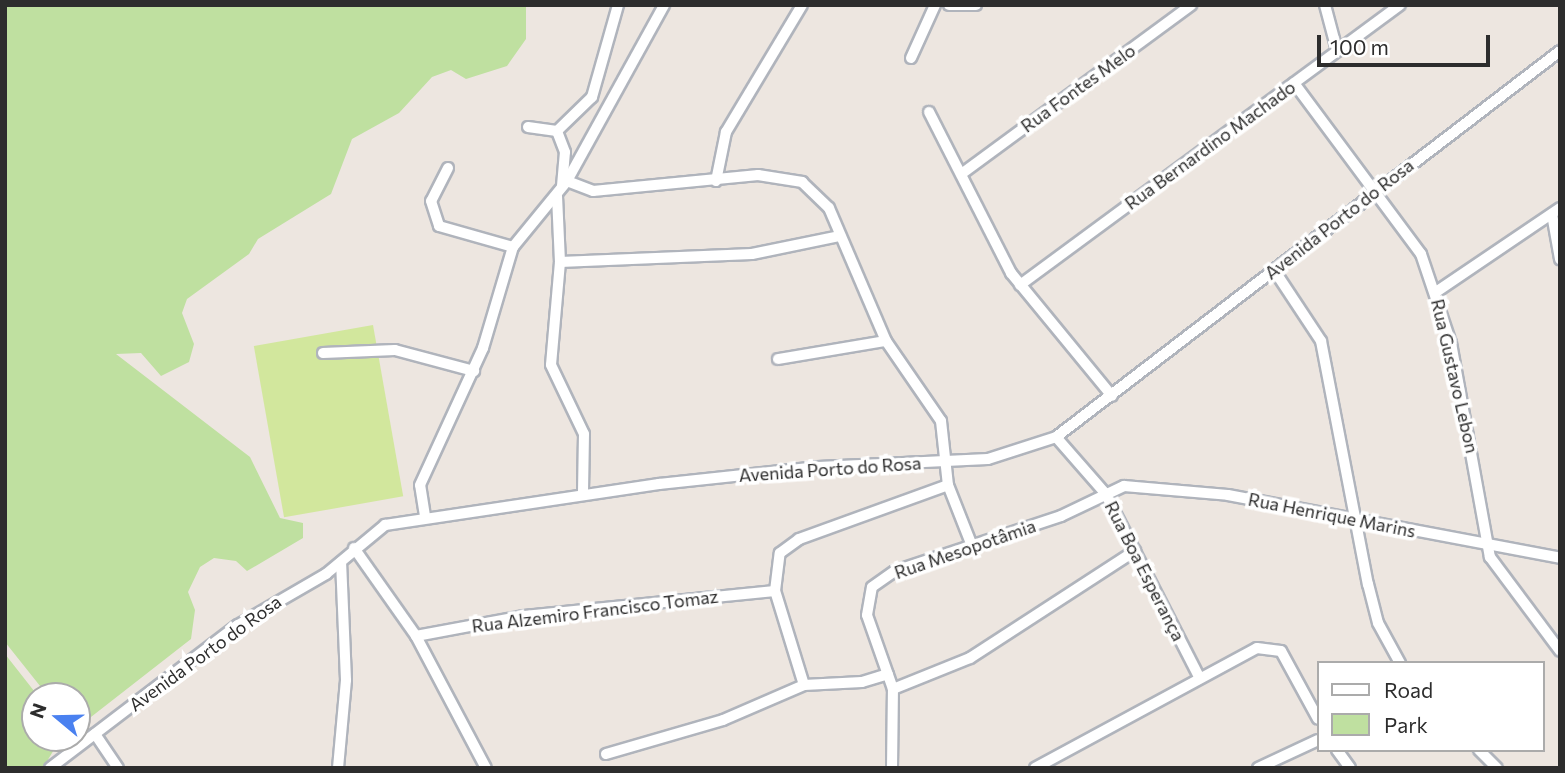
<!DOCTYPE html>
<meta charset="utf-8">
<style>
body{margin:0}
#map{position:relative;width:1565px;height:773px;overflow:hidden;background:#ede6e0;font-family:Commissioner,sans-serif}
div>[style]{position:absolute}
.green>*{inset:0;background:#bfe0a0}
.pitch>*{inset:0;background:#d2e79d;transform-origin:0 0}
.roads{filter:drop-shadow(2px 0 #b0b4bc) drop-shadow(-2px 0 #b0b4bc) drop-shadow(0 2px #b0b4bc) drop-shadow(0 -2px #b0b4bc)}
.minor>*{height:10px;margin:-5px;padding:0 5px;transform-origin:5px;border-radius:5px;background:#fff}
span{translate:-50% -50%;white-space:nowrap;text-align:center;line-height:1.15;-webkit-text-stroke:7px #fff;paint-order:stroke}
.street-label{font-size:18px;color:#2d2d2d}
.frame{position:absolute;inset:0;border:7px solid #2d2d2d;pointer-events:none}
.legend{position:absolute;left:1317px;top:661px;width:228px;height:91px;box-sizing:border-box;background:#fff;border:2px solid #ababab;margin:0;padding:9px 12px;list-style:none;font-size:21px;color:#2d2d2d}
.legend li{display:flex;align-items:center;gap:14px;height:35px}
.legend b{width:35px;border:2px solid #ababab}
.north{position:absolute;left:21px;top:682px;width:70px;height:70px;box-sizing:border-box;background:#fff;border:2px solid #ababab;border-radius:50%;rotate:289deg;font-size:19px;font-weight:700;line-height:28px;text-align:center;color:#2d2d2d}
.north::after{content:'';display:block;margin:auto;width:24px;height:32px;background:#4a81f0;clip-path:polygon(50% 0,100% 100%,50% 72%,0 100%)}
.scale{position:absolute;left:1317px;top:35px;width:173px;height:32px;box-sizing:border-box;border:4px solid #2d2d2d;border-top:0;padding-left:9px;font-size:21px;line-height:24px;white-space:nowrap;color:#2d2d2d;-webkit-text-stroke:5px #fff;paint-order:stroke}
</style>
<div id="map">
<div class="green">
<div style="clip-path:polygon(5px 5px,526px 5px,526px 39px,507px 66px,466px 79px,451px 70px,432px 77px,399px 113px,352px 139px,331px 194px,258px 239px,249px 254px,187px 299px,182px 313px,194px 344px,189px 362px,161px 376px,141px 353px,116px 354px,250px 457px,280px 518px,303px 523px,303px 538px,247px 571px,236px 561px,214px 558px,200px 567px,188px 592px,195px 610px,191px 639px,82px 724px,77px 696px,48px 696px,5px 642px)"></div>
<div style="clip-path:polygon(5px 654px,38px 696px,35px 738px,61px 738px,43px 768px,5px 768px)"></div>
</div>
<div class="pitch">
<div style="left:373px;top:325px;width:174px;height:121px;rotate:80deg"></div>
</div>
<div class="roads">
<div class="minor">
<div style="left:949px;top:5px;width:27px"></div>
<div style="left:1325px;top:5px;width:47px;rotate:75.1deg"></div>
<div style="left:911px;top:58px;width:58px;rotate:-65.6deg"></div>
<div style="left:1294px;top:83px;width:213px;rotate:53.4deg"></div>
<div style="left:1421px;top:254px;width:94px;rotate:71.4deg"></div>
<div style="left:1451px;top:343px;width:218px;rotate:79.7deg"></div>
<div style="left:1490px;top:557px;width:117px;rotate:53.3deg"></div>
<div style="left:929px;top:112px;width:181px;rotate:63deg"></div>
<div style="left:1011px;top:273px;width:159px;rotate:50.6deg"></div>
<div style="left:528px;top:127px;width:29px;rotate:8deg"></div>
<div style="left:448px;top:168px;width:37px;rotate:117deg"></div>
<div style="left:431px;top:201px;width:26px;rotate:72deg"></div>
<div style="left:439px;top:226px;width:77px;rotate:15.8deg"></div>
<div style="left:964px;top:172px;width:282px;rotate:-36.3deg"></div>
<div style="left:567px;top:181px;width:28px;rotate:21deg"></div>
<div style="left:593px;top:191px;width:166px;rotate:-5.5deg"></div>
<div style="left:758px;top:175px;width:45px;rotate:9deg"></div>
<div style="left:802px;top:182px;width:37px;rotate:44deg"></div>
<div style="left:829px;top:208px;width:145px;rotate:66.8deg"></div>
<div style="left:886px;top:341px;width:97px;rotate:55.5deg"></div>
<div style="left:941px;top:421px;width:64px;rotate:83.8deg"></div>
<div style="left:948px;top:485px;width:66px;rotate:68.5deg"></div>
<div style="left:716px;top:181px;width:50px;rotate:-78.5deg"></div>
<div style="left:726px;top:132px;width:148px;rotate:-59.1deg"></div>
<div style="left:562px;top:186px;width:34px;rotate:-85deg"></div>
<div style="left:565px;top:152px;width:22px;rotate:-111deg"></div>
<div style="left:557px;top:131px;width:49px;rotate:-44.2deg"></div>
<div style="left:592px;top:97px;width:96px;rotate:-74.2deg"></div>
<div style="left:557px;top:196px;width:66px;rotate:87.4deg"></div>
<div style="left:560px;top:262px;width:103px;rotate:95deg"></div>
<div style="left:551px;top:365px;width:76px;rotate:64.4deg"></div>
<div style="left:584px;top:434px;width:60px;rotate:91deg"></div>
<div style="left:1552px;top:214px;width:46px;rotate:79.9deg"></div>
<div style="left:560px;top:262px;width:192px;rotate:-2.4deg"></div>
<div style="left:752px;top:254px;width:90px;rotate:-11.6deg"></div>
<div style="left:1274px;top:270px;width:85px;rotate:56.5deg"></div>
<div style="left:1321px;top:341px;width:248px;rotate:79.1deg"></div>
<div style="left:1368px;top:584px;width:40px;rotate:75.6deg"></div>
<div style="left:1378px;top:623px;width:46px;rotate:61.2deg"></div>
<div style="left:1020px;top:285px;width:472px;rotate:-36.4deg"></div>
<div style="left:1436px;top:292px;width:150px;rotate:-34.1deg"></div>
<div style="left:323px;top:353px;width:72px;rotate:-2.4deg"></div>
<div style="left:395px;top:350px;width:82px;rotate:14.9deg"></div>
<div style="left:778px;top:359px;width:109px;rotate:-9.5deg"></div>
<div style="left:1056px;top:437px;width:74px;rotate:48.8deg"></div>
<div style="left:1105px;top:493px;width:207px;rotate:62.9deg"></div>
<div style="left:425px;top:516px;width:31px;rotate:-99deg"></div>
<div style="left:420px;top:485px;width:151px;rotate:-65.3deg"></div>
<div style="left:483px;top:348px;width:105px;rotate:-73.5deg"></div>
<div style="left:513px;top:247px;width:85px;rotate:-50.7deg"></div>
<div style="left:567px;top:181px;width:201px;rotate:-61.1deg"></div>
<div style="left:354px;top:548px;width:108px;rotate:54.8deg"></div>
<div style="left:416px;top:636px;width:149px;rotate:62.1deg"></div>
<div style="left:416px;top:636px;width:110px;rotate:-10.5deg"></div>
<div style="left:524px;top:616px;width:252px;rotate:-5.7deg"></div>
<div style="left:804px;top:685px;width:98px;rotate:-107.1deg"></div>
<div style="left:775px;top:591px;width:38px;rotate:-83deg"></div>
<div style="left:780px;top:553px;width:24px;rotate:-36deg"></div>
<div style="left:799px;top:539px;width:158px;rotate:-19.9deg"></div>
<div style="left:893px;top:689px;width:83px;rotate:-21.9deg"></div>
<div style="left:970px;top:658px;width:197px;rotate:-33deg"></div>
<div style="left:95px;top:734px;width:41px;rotate:55.9deg"></div>
<div style="left:1337px;top:750px;width:22px;rotate:54deg"></div>
<div style="left:1479px;top:750px;width:25px;rotate:45deg"></div>
<div style="left:606px;top:754px;width:122px;rotate:-16.2deg"></div>
<div style="left:723px;top:720px;width:88px;rotate:-23.4deg"></div>
<div style="left:804px;top:685px;width:58px;rotate:-3deg"></div>
<div style="left:862px;top:682px;width:27px;rotate:-17deg"></div>
<div style="left:50px;top:768px;width:236px;rotate:-37.3deg"></div>
<div style="left:238px;top:625px;width:102px;rotate:-30.1deg"></div>
<div style="left:326px;top:574px;width:77px;rotate:-39.7deg"></div>
<div style="left:385px;top:525px;width:277px;rotate:-8.5deg"></div>
<div style="left:659px;top:484px;width:160px;rotate:-6.1deg"></div>
<div style="left:818px;top:467px;width:170px;rotate:-2.7deg"></div>
<div style="left:988px;top:459px;width:71px;rotate:-17.9deg"></div>
<div style="left:1056px;top:437px;width:635px;rotate:-37.45deg"></div>
<div style="left:338px;top:768px;width:88px;rotate:-84.8deg"></div>
<div style="left:346px;top:680px;width:118px;rotate:-92.4deg"></div>
<div style="left:892px;top:768px;width:79px;rotate:-89.3deg"></div>
<div style="left:893px;top:689px;width:78px;rotate:-109.4deg"></div>
<div style="left:867px;top:615px;width:28px;rotate:-80deg"></div>
<div style="left:872px;top:587px;width:28px;rotate:-35deg"></div>
<div style="left:895px;top:571px;width:175px;rotate:-18.3deg"></div>
<div style="left:1061px;top:516px;width:70px;rotate:-25.5deg"></div>
<div style="left:1124px;top:486px;width:104px;rotate:4.9deg"></div>
<div style="left:1228px;top:495px;width:338px;rotate:10.7deg"></div>
<div style="left:1035px;top:768px;width:252px;rotate:-28.4deg"></div>
<div style="left:1257px;top:648px;width:24px;rotate:7deg"></div>
<div style="left:1281px;top:651px;width:77px;rotate:61.4deg"></div>
<div style="left:1258px;top:768px;width:66px;rotate:-25deg"></div>
</div>
</div>
<div class="street-label">
<span style="left:1078px;top:88px;rotate:-36deg">Rua Fontes Melo</span>
<span style="left:1210px;top:145px;rotate:-36deg">Rua Bernardino Machado</span>
<span style="left:1339px;top:219px;rotate:-38deg">Avenida Porto do Rosa</span>
<span style="left:1455px;top:376px;rotate:77deg">Rua Gustavo Lebon</span>
<span style="left:830px;top:469px;rotate:-4deg">Avenida Porto do Rosa</span>
<span style="left:1332px;top:515px;rotate:11deg">Rua Henrique Marins</span>
<span style="left:965px;top:549px;rotate:-19deg">Rua Mesopotâmia</span>
<span style="left:1145px;top:571px;rotate:63deg">Rua Boa Esperança</span>
<span style="left:595px;top:611px;rotate:-7deg">Rua Alzemiro Francisco Tomaz</span>
<span style="left:205px;top:653px;rotate:-36deg">Avenida Porto do Rosa</span>
</div>
<div class="frame"></div>
<ul class="legend">
<li><b style="height:9px;background:#fff"></b>Road</li>
<li><b style="height:19px;background:#bfe0a0"></b>Park</li>
</ul>
<div class="north">N</div>
<div class="scale">100 m</div>
</div>
